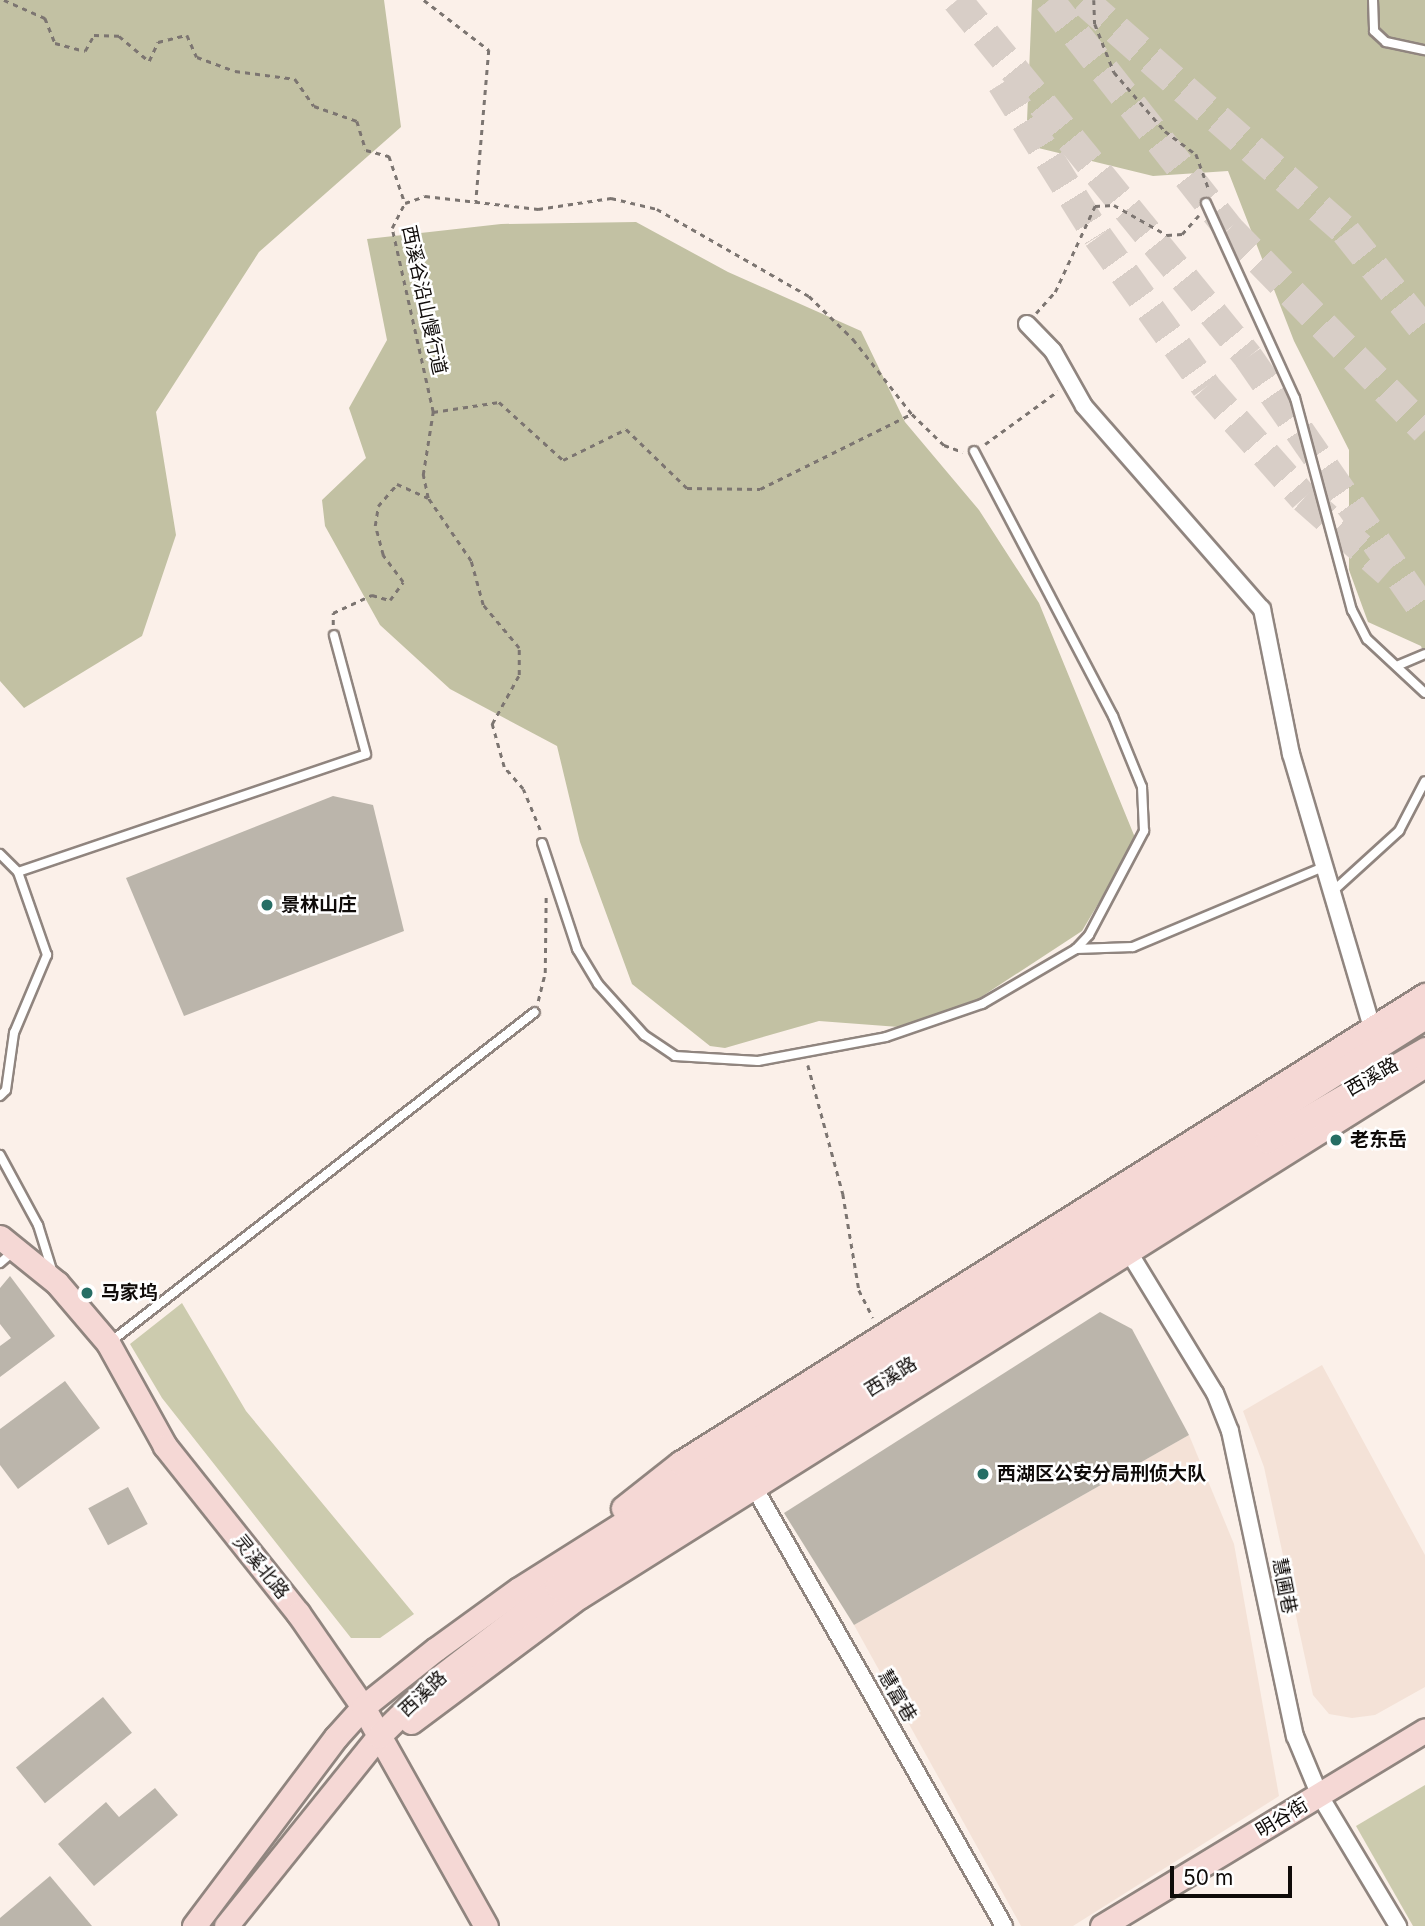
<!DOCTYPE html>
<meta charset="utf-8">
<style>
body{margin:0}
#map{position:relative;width:1425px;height:1926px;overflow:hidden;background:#fbf0e9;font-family:Inter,"Noto Sans SC",sans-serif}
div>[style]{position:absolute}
.built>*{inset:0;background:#f4e2d7}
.green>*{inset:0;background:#cccbae}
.forest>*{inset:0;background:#c2c1a3}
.building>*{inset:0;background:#bbb5ab;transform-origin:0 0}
.highway-tunnel>*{height:30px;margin-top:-15px;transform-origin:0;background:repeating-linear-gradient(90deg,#d8cec7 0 30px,transparent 0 45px)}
.path>*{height:2.5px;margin-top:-1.25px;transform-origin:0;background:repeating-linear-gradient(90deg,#7c7571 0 5px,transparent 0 10px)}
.roads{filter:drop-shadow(2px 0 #90857f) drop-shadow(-2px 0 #90857f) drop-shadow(0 2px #90857f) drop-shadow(0 -2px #90857f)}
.lane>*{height:8px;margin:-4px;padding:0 4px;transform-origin:4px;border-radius:4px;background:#fff}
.street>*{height:16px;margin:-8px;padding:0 8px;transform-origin:8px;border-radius:8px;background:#fff}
.secondary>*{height:23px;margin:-11.5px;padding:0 11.5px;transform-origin:11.5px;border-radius:11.5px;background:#f5d8d5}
.dots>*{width:19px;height:19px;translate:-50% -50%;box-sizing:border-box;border:4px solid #fff;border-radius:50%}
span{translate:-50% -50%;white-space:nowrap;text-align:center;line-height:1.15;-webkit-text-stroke:5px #fff;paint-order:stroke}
.street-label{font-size:19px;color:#0f0b09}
.poi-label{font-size:19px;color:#0f0b09;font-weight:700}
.left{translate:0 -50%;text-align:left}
.scale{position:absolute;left:1170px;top:1866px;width:122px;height:32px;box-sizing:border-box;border:4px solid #0f0b09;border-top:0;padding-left:9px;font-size:21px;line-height:24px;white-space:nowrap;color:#0f0b09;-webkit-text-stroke:5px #fff;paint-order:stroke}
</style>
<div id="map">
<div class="built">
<div style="clip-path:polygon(1322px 1365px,1425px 1555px,1425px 1687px,1375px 1715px,1352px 1718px,1329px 1714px,1313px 1695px,1264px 1467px,1243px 1411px)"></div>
<div style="clip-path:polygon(1189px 1435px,1234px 1544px,1279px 1796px,1073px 1926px,1021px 1926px,854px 1625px)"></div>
</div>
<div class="green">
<div style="clip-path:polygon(182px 1303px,246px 1411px,414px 1614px,380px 1638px,351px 1638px,162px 1398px,130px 1344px)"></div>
<div style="clip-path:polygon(1425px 1785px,1425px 1926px,1413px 1926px,1356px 1826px)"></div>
</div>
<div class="forest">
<div style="clip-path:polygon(0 0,384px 0,401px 127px,259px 252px,156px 412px,176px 535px,142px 636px,24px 708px,0 681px)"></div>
<div style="clip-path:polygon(1032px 0,1425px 0,1425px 658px,1421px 646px,1368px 622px,1349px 570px,1349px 450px,1294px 341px,1228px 171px,1153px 176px,1026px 145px)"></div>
<div style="clip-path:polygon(636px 222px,728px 272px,861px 331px,905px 422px,979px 510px,1039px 603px,1136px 840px,1082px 931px,975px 1001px,899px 1027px,819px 1021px,725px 1048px,710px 1046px,632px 984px,580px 842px,557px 746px,450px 689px,380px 625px,325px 526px,322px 500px,366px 458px,349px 408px,387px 340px,367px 239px,501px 224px)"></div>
</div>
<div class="building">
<div style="clip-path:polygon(333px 796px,373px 805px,404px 931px,184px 1016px,126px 878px)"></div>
<div style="clip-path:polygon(10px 1276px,55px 1336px,0 1377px,0 1346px,11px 1338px,0 1324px,0 1288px)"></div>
<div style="clip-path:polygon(1100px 1312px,1132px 1329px,1189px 1435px,854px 1625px,784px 1513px)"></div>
<div style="clip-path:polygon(65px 1381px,100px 1428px,18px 1489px,0 1465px,0 1429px)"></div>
<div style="left:128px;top:1487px;width:42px;height:45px;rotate:62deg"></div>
<div style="left:103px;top:1697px;width:46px;height:112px;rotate:51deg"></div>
<div style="clip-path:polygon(155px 1788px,178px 1815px,94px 1886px,58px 1844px,106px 1802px,119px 1817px)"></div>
<div style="clip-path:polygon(50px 1876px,92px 1926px,0 1926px,0 1918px)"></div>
</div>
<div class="highway-tunnel">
<div style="left:957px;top:0;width:461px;rotate:50.8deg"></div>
<div style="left:1248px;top:357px;width:311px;rotate:55.3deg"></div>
<div style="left:1049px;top:0;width:291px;rotate:51.8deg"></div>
<div style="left:1229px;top:229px;width:281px;rotate:45.7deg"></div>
<div style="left:1083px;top:0;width:351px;rotate:41.4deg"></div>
<div style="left:1346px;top:232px;width:127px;rotate:51.4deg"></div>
<div style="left:1002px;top:83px;width:181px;rotate:58.1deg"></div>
<div style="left:1098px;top:237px;width:185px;rotate:54.2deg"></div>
<div style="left:1206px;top:387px;width:148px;rotate:48.6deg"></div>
<div style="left:1304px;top:498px;width:112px;rotate:41.4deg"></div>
</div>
<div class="path">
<div style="left:4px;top:0;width:45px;rotate:23.7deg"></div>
<div style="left:45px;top:18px;width:27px;rotate:68deg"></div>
<div style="left:55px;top:43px;width:31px;rotate:15deg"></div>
<div style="left:85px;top:51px;width:18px;rotate:-61deg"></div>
<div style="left:94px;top:35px;width:25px;rotate:2deg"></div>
<div style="left:119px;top:36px;width:39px;rotate:40deg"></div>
<div style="left:149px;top:61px;width:21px;rotate:-65deg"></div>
<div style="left:158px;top:42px;width:30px;rotate:-14deg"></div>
<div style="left:187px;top:35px;width:24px;rotate:66deg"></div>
<div style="left:197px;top:57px;width:40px;rotate:20.2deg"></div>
<div style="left:235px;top:71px;width:61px;rotate:7.6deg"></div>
<div style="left:295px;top:79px;width:33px;rotate:55deg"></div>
<div style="left:314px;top:106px;width:46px;rotate:19.2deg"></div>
<div style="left:357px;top:121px;width:30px;rotate:73deg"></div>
<div style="left:366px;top:150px;width:24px;rotate:15deg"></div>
<div style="left:389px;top:156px;width:50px;rotate:71.2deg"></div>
<div style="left:424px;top:0;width:82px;rotate:37.6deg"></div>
<div style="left:489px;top:50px;width:152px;rotate:94.9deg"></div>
<div style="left:1094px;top:0;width:24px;rotate:88deg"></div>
<div style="left:1095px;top:24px;width:52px;rotate:68.4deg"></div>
<div style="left:1114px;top:72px;width:78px;rotate:49.2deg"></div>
<div style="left:1165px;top:131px;width:39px;rotate:37deg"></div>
<div style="left:1196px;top:154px;width:38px;rotate:70deg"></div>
<div style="left:1036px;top:313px;width:28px;rotate:-48deg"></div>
<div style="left:1055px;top:292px;width:95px;rotate:-65.1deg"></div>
<div style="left:1095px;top:206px;width:19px;rotate:-3deg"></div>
<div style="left:1114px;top:205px;width:61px;rotate:29.5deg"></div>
<div style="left:1167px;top:235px;width:15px;rotate:-4deg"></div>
<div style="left:1182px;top:234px;width:25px;rotate:-48deg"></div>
<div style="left:433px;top:412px;width:67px;rotate:-8.6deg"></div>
<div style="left:499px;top:402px;width:86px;rotate:42.2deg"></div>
<div style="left:563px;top:460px;width:70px;rotate:-26.2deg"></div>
<div style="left:626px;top:429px;width:85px;rotate:44deg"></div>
<div style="left:687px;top:488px;width:73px;rotate:0.8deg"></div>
<div style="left:760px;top:489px;width:169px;rotate:-26.4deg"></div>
<div style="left:985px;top:444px;width:90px;rotate:-36deg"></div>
<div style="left:333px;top:625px;width:12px;rotate:-90deg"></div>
<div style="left:333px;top:613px;width:43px;rotate:-24.8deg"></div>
<div style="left:372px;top:595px;width:19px;rotate:16deg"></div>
<div style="left:390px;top:600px;width:22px;rotate:-54deg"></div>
<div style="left:403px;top:582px;width:34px;rotate:-127deg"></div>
<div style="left:383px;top:555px;width:30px;rotate:-105deg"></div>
<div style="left:375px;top:526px;width:20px;rotate:-81deg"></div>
<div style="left:378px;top:506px;width:29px;rotate:-49deg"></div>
<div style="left:397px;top:484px;width:34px;rotate:24deg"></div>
<div style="left:540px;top:830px;width:44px;rotate:-112.5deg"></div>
<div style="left:523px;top:789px;width:29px;rotate:-131deg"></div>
<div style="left:504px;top:767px;width:45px;rotate:-105.6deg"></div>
<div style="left:492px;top:724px;width:56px;rotate:-61.1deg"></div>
<div style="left:519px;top:675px;width:27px;rotate:-90deg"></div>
<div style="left:519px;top:648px;width:56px;rotate:-129.9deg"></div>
<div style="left:483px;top:605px;width:46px;rotate:-105.3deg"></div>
<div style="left:471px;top:561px;width:76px;rotate:-124.3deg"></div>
<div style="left:428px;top:498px;width:24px;rotate:-102deg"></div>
<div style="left:423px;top:475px;width:64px;rotate:-81deg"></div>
<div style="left:433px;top:412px;width:189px;rotate:-102.6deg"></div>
<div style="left:392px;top:228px;width:28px;rotate:-63deg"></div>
<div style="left:405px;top:203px;width:21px;rotate:-19deg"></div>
<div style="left:425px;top:196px;width:114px;rotate:6.6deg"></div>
<div style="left:538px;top:209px;width:74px;rotate:-8.6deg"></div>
<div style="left:611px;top:198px;width:47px;rotate:13.4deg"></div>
<div style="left:657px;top:209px;width:175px;rotate:29.8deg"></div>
<div style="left:809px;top:296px;width:62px;rotate:44.3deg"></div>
<div style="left:853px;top:339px;width:95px;rotate:51.8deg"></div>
<div style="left:912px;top:414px;width:45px;rotate:44.1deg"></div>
<div style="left:944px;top:445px;width:20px;rotate:20deg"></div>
<div style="left:538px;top:1001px;width:29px;rotate:-76deg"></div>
<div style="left:545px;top:973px;width:77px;rotate:-89.3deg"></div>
<div style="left:808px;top:1065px;width:134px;rotate:74.8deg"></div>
<div style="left:843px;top:1194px;width:97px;rotate:80.5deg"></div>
<div style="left:859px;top:1290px;width:31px;rotate:63deg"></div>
</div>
<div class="roads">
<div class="lane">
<div style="left:1373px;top:0;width:31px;rotate:88deg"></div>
<div style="left:1374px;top:31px;width:16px;rotate:43deg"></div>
<div style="left:1386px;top:42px;width:40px;rotate:12deg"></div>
<div style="left:1206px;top:203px;width:214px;rotate:65.5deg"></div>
<div style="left:1295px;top:398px;width:220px;rotate:75deg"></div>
<div style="left:1352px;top:610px;width:33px;rotate:63deg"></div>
<div style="left:1367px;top:639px;width:79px;rotate:43deg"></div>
<div style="left:1399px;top:665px;width:28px;rotate:-23deg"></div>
<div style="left:542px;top:843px;width:112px;rotate:71.7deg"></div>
<div style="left:577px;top:949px;width:41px;rotate:59deg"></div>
<div style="left:598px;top:984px;width:69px;rotate:48deg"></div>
<div style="left:644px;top:1035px;width:37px;rotate:34deg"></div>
<div style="left:675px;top:1056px;width:83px;rotate:3.4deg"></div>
<div style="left:758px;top:1061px;width:130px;rotate:-10.6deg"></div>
<div style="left:886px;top:1037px;width:102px;rotate:-19deg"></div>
<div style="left:982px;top:1004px;width:109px;rotate:-30.3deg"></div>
<div style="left:1076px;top:949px;width:19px;rotate:-47deg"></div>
<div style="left:1089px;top:935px;width:118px;rotate:-62.1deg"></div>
<div style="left:1144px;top:831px;width:44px;rotate:-92.6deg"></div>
<div style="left:1142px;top:787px;width:77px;rotate:-112.2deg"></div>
<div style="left:1113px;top:716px;width:299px;rotate:-117.7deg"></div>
<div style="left:0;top:854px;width:25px;rotate:45deg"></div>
<div style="left:18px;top:872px;width:367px;rotate:-18.7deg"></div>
<div style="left:366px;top:754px;width:123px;rotate:-105.1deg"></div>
<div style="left:1332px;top:892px;width:91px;rotate:-42.3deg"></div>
<div style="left:1399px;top:831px;width:56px;rotate:-62.5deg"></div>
<div style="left:1076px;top:949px;width:57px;rotate:-2deg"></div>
<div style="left:1133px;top:947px;width:206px;rotate:-22.8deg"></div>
<div style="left:0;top:1096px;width:8px;rotate:-45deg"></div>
<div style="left:6px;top:1090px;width:58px;rotate:-82deg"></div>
<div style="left:14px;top:1033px;width:85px;rotate:-67.1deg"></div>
<div style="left:47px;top:955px;width:88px;rotate:-109.3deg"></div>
<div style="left:0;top:1155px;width:80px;rotate:61.5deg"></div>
<div style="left:38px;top:1225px;width:47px;rotate:72.7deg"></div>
<div style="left:0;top:1263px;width:20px;rotate:-41deg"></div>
<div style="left:109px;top:1343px;width:539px;rotate:-37.85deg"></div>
</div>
<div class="street">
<div style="left:1027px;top:324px;width:37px;rotate:46deg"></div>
<div style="left:1053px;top:351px;width:63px;rotate:60.6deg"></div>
<div style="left:1084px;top:406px;width:270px;rotate:48.8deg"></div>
<div style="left:1262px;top:609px;width:148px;rotate:78.7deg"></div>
<div style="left:1291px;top:754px;width:286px;rotate:73.5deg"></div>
<div style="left:1130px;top:1254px;width:163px;rotate:58.6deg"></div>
<div style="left:1215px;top:1393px;width:41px;rotate:68.5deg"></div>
<div style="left:1230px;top:1431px;width:312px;rotate:78deg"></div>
<div style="left:1295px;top:1736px;width:65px;rotate:67.4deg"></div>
<div style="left:1320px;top:1796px;width:152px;rotate:59deg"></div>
<div style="left:754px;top:1487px;width:505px;rotate:60.34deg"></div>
</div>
<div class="secondary">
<div style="left:0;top:1237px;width:73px;rotate:38.9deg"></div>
<div style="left:57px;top:1283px;width:79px;rotate:49.6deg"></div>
<div style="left:108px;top:1343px;width:118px;rotate:61deg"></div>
<div style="left:165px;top:1446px;width:213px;rotate:51.5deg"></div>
<div style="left:298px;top:1613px;width:114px;rotate:55.3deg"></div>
<div style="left:363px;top:1707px;width:251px;rotate:60.7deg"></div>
<div style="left:623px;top:1508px;width:73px;rotate:-38.3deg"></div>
<div style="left:680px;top:1463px;width:880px;rotate:-32.14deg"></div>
<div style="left:411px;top:1722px;width:209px;rotate:-36.7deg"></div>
<div style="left:579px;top:1597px;width:999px;rotate:-32.16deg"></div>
<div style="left:194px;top:1926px;width:236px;rotate:-53.1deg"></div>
<div style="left:336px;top:1737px;width:40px;rotate:-48deg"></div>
<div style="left:363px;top:1707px;width:93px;rotate:-38.5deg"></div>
<div style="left:436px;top:1649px;width:102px;rotate:-35.9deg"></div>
<div style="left:519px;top:1589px;width:1071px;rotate:-32.27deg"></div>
<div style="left:226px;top:1926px;width:244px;rotate:-51.2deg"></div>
<div style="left:379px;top:1736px;width:81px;rotate:-44.5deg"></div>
<div style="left:437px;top:1679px;width:151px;rotate:-37.5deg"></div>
<div style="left:557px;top:1587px;width:838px;rotate:-32.14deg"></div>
<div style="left:1267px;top:1141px;width:183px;rotate:-30.2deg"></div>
<div style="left:1102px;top:1926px;width:378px;rotate:-31.2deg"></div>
</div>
</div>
<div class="dots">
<div style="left:267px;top:905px;background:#266e65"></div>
<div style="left:1336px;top:1140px;background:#266e65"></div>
<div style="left:87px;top:1293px;background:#266e65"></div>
<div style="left:983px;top:1474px;background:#266e65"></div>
</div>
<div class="street-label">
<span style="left:424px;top:300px;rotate:78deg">西溪谷沿山慢行道</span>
<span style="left:1372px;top:1077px;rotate:-30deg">西溪路</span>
<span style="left:891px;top:1377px;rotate:-32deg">西溪路</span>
<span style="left:261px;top:1567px;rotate:51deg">灵溪北路</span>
<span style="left:1284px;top:1586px;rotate:79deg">慧圃巷</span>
<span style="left:423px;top:1694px;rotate:-43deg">西溪路</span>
<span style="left:897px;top:1696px;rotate:60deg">慧富巷</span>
<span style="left:1282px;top:1818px;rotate:-31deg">明谷街</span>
</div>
<div class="poi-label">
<span class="left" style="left:281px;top:905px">景林山庄</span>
<span class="left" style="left:1350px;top:1140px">老东岳</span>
<span class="left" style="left:101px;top:1293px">马家坞</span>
<span class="left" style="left:997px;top:1474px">西湖区公安分局刑侦大队</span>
</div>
<div class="scale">50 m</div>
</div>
